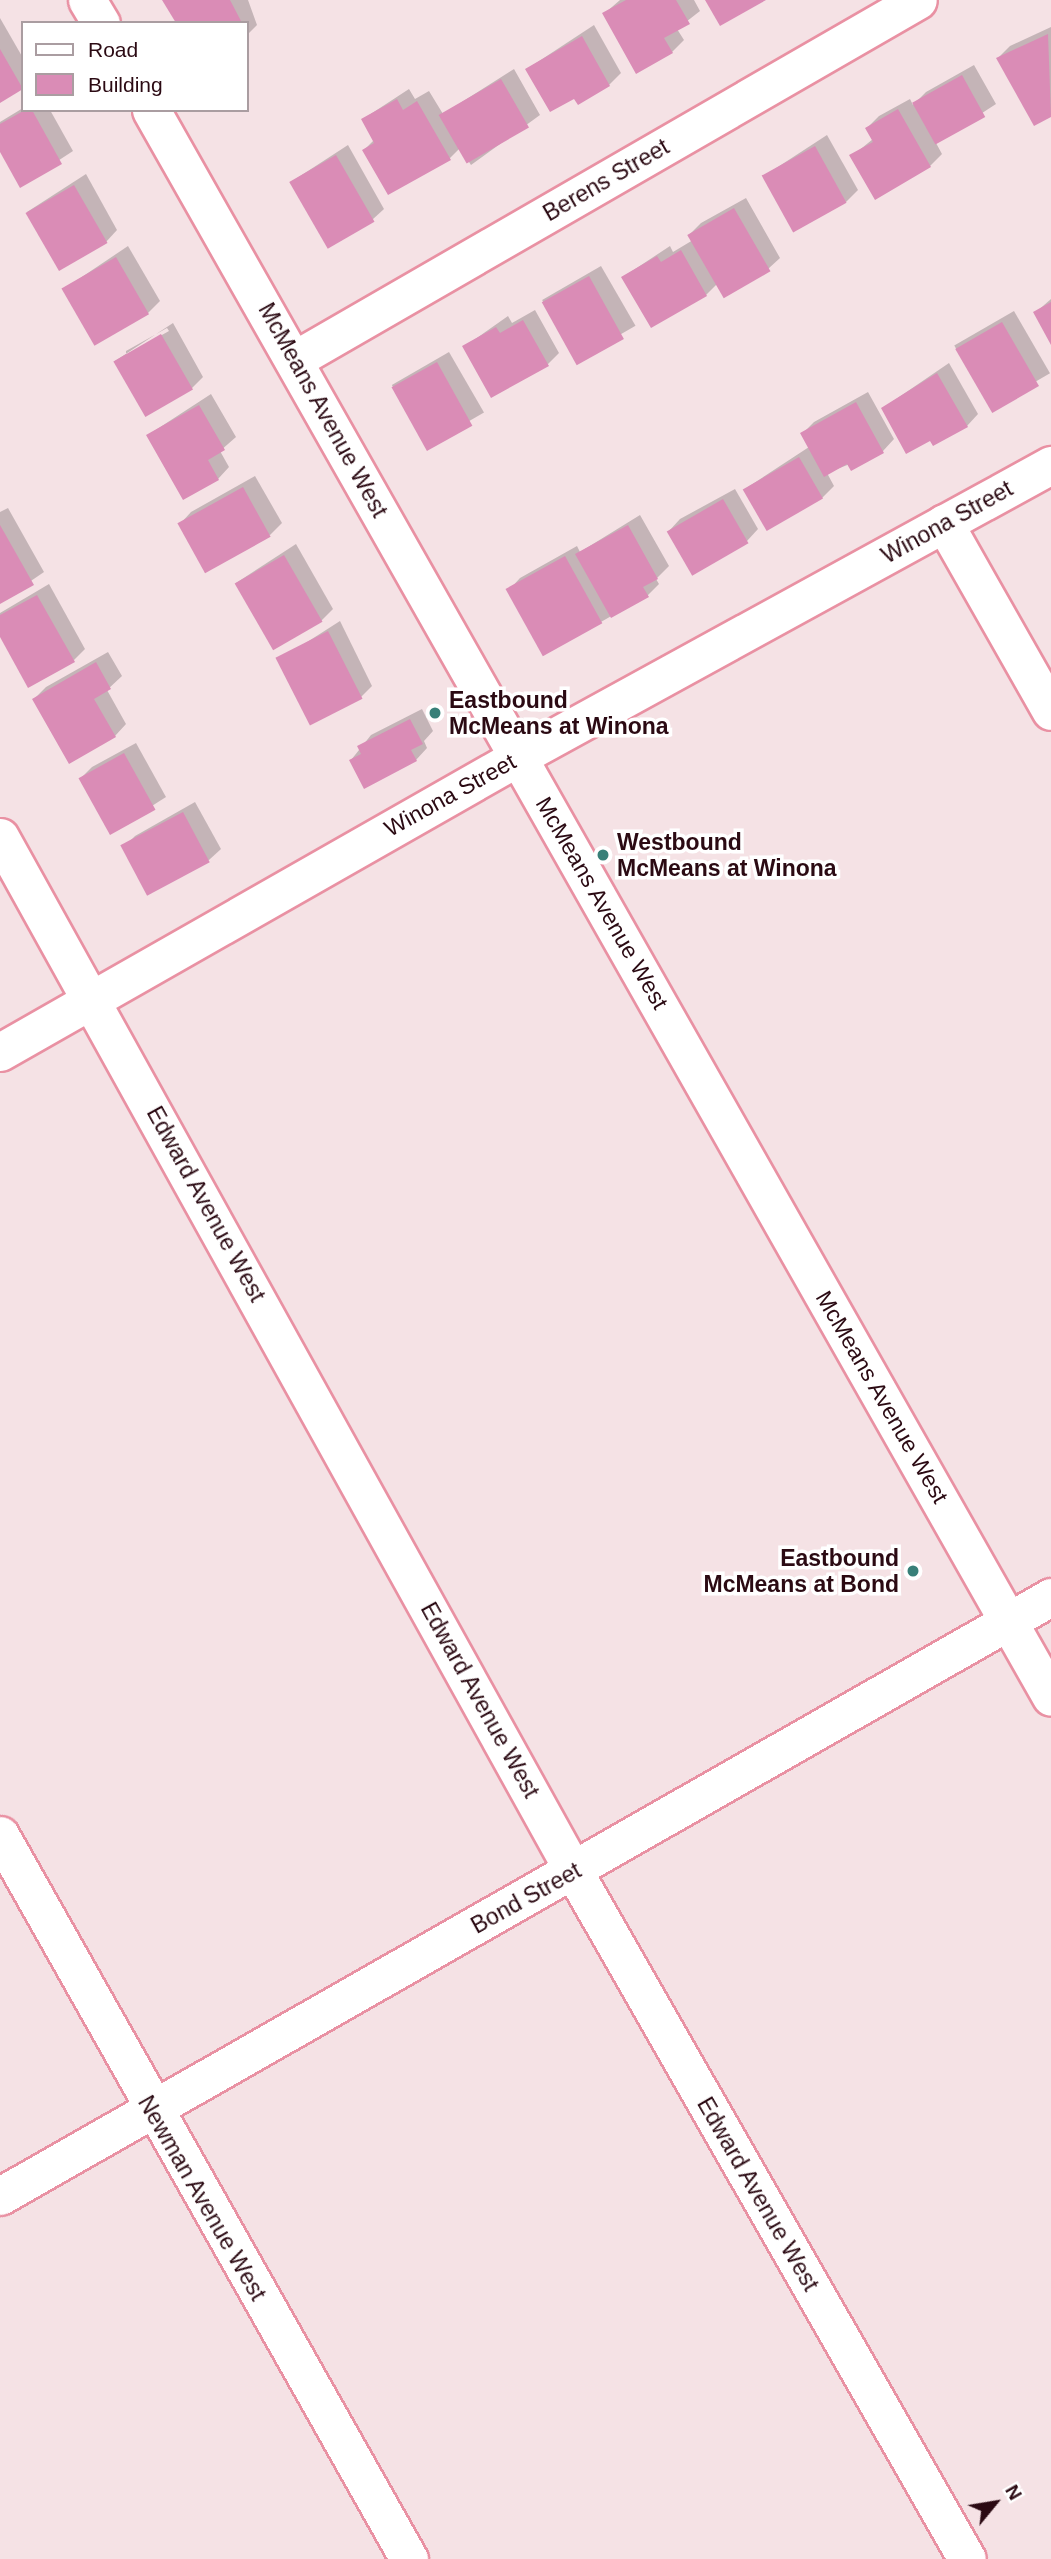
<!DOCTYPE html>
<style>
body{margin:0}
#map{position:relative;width:1051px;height:2559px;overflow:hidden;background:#f5e2e5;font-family:Arial,sans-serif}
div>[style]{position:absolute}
.shadow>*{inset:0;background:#0003;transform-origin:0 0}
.building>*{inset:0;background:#da8cb6;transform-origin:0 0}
.roads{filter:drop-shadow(2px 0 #e991a3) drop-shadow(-2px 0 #e991a3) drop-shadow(0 2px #e991a3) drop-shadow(0 -2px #e991a3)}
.minor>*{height:37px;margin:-18.5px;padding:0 18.5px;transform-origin:18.5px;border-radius:18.5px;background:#fff}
.dots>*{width:19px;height:19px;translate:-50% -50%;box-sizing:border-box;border:4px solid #fff;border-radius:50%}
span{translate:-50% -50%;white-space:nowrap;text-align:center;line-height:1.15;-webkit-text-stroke:7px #fff;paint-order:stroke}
.street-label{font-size:23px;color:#2b0a13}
.poi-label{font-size:23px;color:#2b0a13;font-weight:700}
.left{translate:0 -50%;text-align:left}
.right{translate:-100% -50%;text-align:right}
.legend{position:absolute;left:21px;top:21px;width:228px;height:91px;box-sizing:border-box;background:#fff;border:2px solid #aa9da1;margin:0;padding:9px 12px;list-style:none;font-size:21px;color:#2b0a13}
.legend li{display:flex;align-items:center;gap:14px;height:35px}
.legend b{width:35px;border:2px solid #aa9da1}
.north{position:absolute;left:960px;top:2468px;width:70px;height:70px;-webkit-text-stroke:5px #fff;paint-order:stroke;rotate:60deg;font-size:19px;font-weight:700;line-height:28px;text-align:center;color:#2b0a13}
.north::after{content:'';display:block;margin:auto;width:24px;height:32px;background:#2b0a13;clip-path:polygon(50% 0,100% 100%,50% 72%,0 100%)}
</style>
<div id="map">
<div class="shadow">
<div style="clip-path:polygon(165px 0,248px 0,257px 25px,247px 35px,247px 23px,183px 23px)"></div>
<div style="clip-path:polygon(620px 0,694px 0,700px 11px,677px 29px,684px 40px,672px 52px,605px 13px)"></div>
<div style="clip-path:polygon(0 18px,23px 58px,23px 88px,0 101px)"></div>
<div style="clip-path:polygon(594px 25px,621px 73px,609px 85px,574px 96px,527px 69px)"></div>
<div style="clip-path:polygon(1051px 27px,1051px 115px,1035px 124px,998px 58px,1010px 46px)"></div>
<div style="clip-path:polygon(974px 65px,996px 104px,936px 143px,942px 154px,930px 166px,852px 156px,873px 139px,867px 128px,879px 116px,910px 99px,913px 105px,926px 92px)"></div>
<div style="clip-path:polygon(514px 69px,540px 115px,471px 165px,460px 148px,450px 158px,364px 150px,374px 140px,363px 119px,409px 89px,415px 99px,429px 91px,443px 114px)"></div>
<div style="clip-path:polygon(23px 108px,50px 110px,73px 151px,21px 185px,0 149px,0 122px)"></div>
<div style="clip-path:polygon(827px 135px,858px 190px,846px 202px,764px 176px)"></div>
<div style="clip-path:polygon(348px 145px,384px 209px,372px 220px,291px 182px)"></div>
<div style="clip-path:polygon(86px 174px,117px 230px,106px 242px,27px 212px)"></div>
<div style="clip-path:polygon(746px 198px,780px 258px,768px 269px,717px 284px,706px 295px,623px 277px,670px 246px,673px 252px,693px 240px,689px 235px,701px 223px)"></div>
<div style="clip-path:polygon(128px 246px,160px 301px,148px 313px,64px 289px)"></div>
<div style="left:601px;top:266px;width:69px;height:68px;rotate:60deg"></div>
<div style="clip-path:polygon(1051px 299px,1051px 341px,1035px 313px)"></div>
<div style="clip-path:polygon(535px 310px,559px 353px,548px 364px,464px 347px,508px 316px,512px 323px)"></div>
<div style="left:1014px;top:311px;width:72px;height:69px;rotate:60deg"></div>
<div style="clip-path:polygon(evenodd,173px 323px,203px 377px,192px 388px,115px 361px,173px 323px,167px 328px,169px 331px,126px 355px,126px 351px,167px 328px)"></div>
<div style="left:449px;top:352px;width:70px;height:66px;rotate:60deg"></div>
<div style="clip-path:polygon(949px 363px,978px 414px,967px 426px,930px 438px,883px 408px)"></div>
<div style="clip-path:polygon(868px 392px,894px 439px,883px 451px,827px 473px,834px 486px,822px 498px,745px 489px,809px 447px,802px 434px,814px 422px)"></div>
<div style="clip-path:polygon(211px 394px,236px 437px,220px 451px,229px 467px,218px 479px,148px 435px)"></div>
<div style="clip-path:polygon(255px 476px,282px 523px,270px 535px,180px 524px,191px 512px)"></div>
<div style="clip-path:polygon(735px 489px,758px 529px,747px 541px,669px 531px,680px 519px)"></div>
<div style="clip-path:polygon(8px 508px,44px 572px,0 602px,0 512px)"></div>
<div style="clip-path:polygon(640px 515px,669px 566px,656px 579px,659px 584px,648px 595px,545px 654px,509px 590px,520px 578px,577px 546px,580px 552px)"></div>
<div style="clip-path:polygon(296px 544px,333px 609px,321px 621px,236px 583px)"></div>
<div style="clip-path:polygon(49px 584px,85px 649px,74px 660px,0 634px,0 613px)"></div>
<div style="clip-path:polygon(340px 621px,372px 686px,361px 697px,279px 660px)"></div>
<div style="clip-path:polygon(108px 652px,122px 676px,107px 690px,126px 724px,115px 736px,34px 699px,46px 687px)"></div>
<div style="clip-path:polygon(422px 709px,433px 731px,424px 741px,427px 748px,416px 760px,351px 760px,371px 735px)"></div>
<div style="clip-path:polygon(136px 743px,166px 797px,111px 832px,80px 779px,92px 767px)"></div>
<div style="clip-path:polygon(195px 802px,221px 849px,209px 860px,123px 848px,135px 836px)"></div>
</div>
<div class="building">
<div style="clip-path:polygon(162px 0,230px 0,241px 21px,176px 23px)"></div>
<div style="clip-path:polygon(626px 0,676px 0,690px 24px,664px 38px,673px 53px,636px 74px,602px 13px)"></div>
<div style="clip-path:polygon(705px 0,766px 0,720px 26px)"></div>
<div style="clip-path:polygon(1048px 34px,1051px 117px,1034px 126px,996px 58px)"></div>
<div style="clip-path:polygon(582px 36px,610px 86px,578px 105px,574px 99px,550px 112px,525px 69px)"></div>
<div style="clip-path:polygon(0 49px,23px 89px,0 103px)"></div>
<div style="left:962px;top:75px;width:48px;height:57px;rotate:61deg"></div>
<div style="left:501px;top:79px;width:56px;height:72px;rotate:60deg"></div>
<div style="clip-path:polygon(397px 99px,403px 110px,417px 101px,451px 160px,388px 195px,362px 150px,374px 143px,361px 119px)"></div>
<div style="clip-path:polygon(898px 109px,931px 167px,875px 200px,849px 155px,873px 142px,865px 128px)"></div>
<div style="clip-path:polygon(25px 110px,32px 110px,62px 164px,20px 188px,0 152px,0 124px)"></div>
<div style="left:815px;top:146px;width:65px;height:61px;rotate:61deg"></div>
<div style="left:336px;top:155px;width:77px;height:54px;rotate:60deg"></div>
<div style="left:74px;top:185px;width:67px;height:56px;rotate:60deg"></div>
<div style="left:734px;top:208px;width:73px;height:54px;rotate:60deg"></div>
<div style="clip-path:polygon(681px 250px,707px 296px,651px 328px,621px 277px,657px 256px,661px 262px)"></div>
<div style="left:116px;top:257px;width:66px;height:63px;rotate:60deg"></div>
<div style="left:589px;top:276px;width:72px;height:54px;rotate:61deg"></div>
<div style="clip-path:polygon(1051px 302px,1051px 345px,1033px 312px)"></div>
<div style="clip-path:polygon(523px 320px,549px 366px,491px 398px,462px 346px,496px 327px,500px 333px)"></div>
<div style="left:1002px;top:322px;width:74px;height:54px;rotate:60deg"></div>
<div style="left:161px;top:334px;width:64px;height:55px;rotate:60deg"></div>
<div style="left:437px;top:362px;width:73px;height:52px;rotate:61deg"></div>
<div style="clip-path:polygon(937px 373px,968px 427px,933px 446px,930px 441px,906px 454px,881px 408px)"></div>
<div style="clip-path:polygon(856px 402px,884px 453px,851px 471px,847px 464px,824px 477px,800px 433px)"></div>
<div style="clip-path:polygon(199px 405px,225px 450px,208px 460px,219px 480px,183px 500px,146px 435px)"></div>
<div style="left:799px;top:457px;width:48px;height:65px;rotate:60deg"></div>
<div style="left:243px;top:487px;width:57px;height:75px;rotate:61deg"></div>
<div style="left:723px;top:499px;width:51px;height:65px;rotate:60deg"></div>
<div style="clip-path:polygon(0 525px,34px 585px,0 604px)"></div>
<div style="clip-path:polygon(628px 525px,658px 579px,643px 587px,649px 597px,611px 618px,575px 554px)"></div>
<div style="left:284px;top:555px;width:77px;height:57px;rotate:60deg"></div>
<div style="left:565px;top:556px;width:77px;height:68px;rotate:61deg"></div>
<div style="clip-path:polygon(37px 595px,75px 662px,28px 688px,0 637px,0 615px)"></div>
<div style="left:328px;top:631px;width:76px;height:59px;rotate:63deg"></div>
<div style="clip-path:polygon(96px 662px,111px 689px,94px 699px,116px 737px,69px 764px,32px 699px)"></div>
<div style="clip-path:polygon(410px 719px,423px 744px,411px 750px,417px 761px,364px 789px,349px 760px,361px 754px,357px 746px)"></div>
<div style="left:124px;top:753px;width:65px;height:52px;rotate:61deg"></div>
<div style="left:183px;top:812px;width:57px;height:71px;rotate:62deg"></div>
</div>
<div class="roads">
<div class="minor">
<div style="left:87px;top:0;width:27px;rotate:59deg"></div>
<div style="left:151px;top:110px;width:1824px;rotate:60.44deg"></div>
<div style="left:294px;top:360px;width:720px;rotate:-29.98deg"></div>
<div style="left:944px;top:523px;width:216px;rotate:60.4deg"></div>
<div style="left:0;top:837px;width:1184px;rotate:60.99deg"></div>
<div style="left:574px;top:1872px;width:791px;rotate:60.23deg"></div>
<div style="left:0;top:1052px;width:596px;rotate:-29.66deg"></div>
<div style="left:518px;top:757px;width:608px;rotate:-28.72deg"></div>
<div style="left:0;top:1835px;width:832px;rotate:60.54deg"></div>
<div style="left:0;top:2196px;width:1210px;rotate:-29.68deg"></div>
</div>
</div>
<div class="dots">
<div style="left:435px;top:713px;background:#387f78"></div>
<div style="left:603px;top:855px;background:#387f78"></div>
<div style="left:913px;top:1571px;background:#387f78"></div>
</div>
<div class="street-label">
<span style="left:606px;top:180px;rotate:-30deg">Berens Street</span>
<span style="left:323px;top:410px;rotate:61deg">McMeans Avenue West</span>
<span style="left:947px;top:522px;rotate:-29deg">Winona Street</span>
<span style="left:450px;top:795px;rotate:-29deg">Winona Street</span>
<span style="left:602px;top:903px;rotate:60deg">McMeans Avenue West</span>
<span style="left:206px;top:1204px;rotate:61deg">Edward Avenue West</span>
<span style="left:882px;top:1397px;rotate:60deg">McMeans Avenue West</span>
<span style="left:480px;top:1700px;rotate:61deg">Edward Avenue West</span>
<span style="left:526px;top:1898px;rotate:-29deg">Bond Street</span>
<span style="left:758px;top:2194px;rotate:60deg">Edward Avenue West</span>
<span style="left:202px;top:2198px;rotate:60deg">Newman Avenue West</span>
</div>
<div class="poi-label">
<span class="left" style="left:449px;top:713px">Eastbound<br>McMeans at Winona</span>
<span class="left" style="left:617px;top:855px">Westbound<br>McMeans at Winona</span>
<span class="right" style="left:899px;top:1571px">Eastbound<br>McMeans at Bond</span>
</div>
<ul class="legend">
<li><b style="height:9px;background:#fff"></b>Road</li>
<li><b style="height:19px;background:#da8cb6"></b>Building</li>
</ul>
<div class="north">N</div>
</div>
